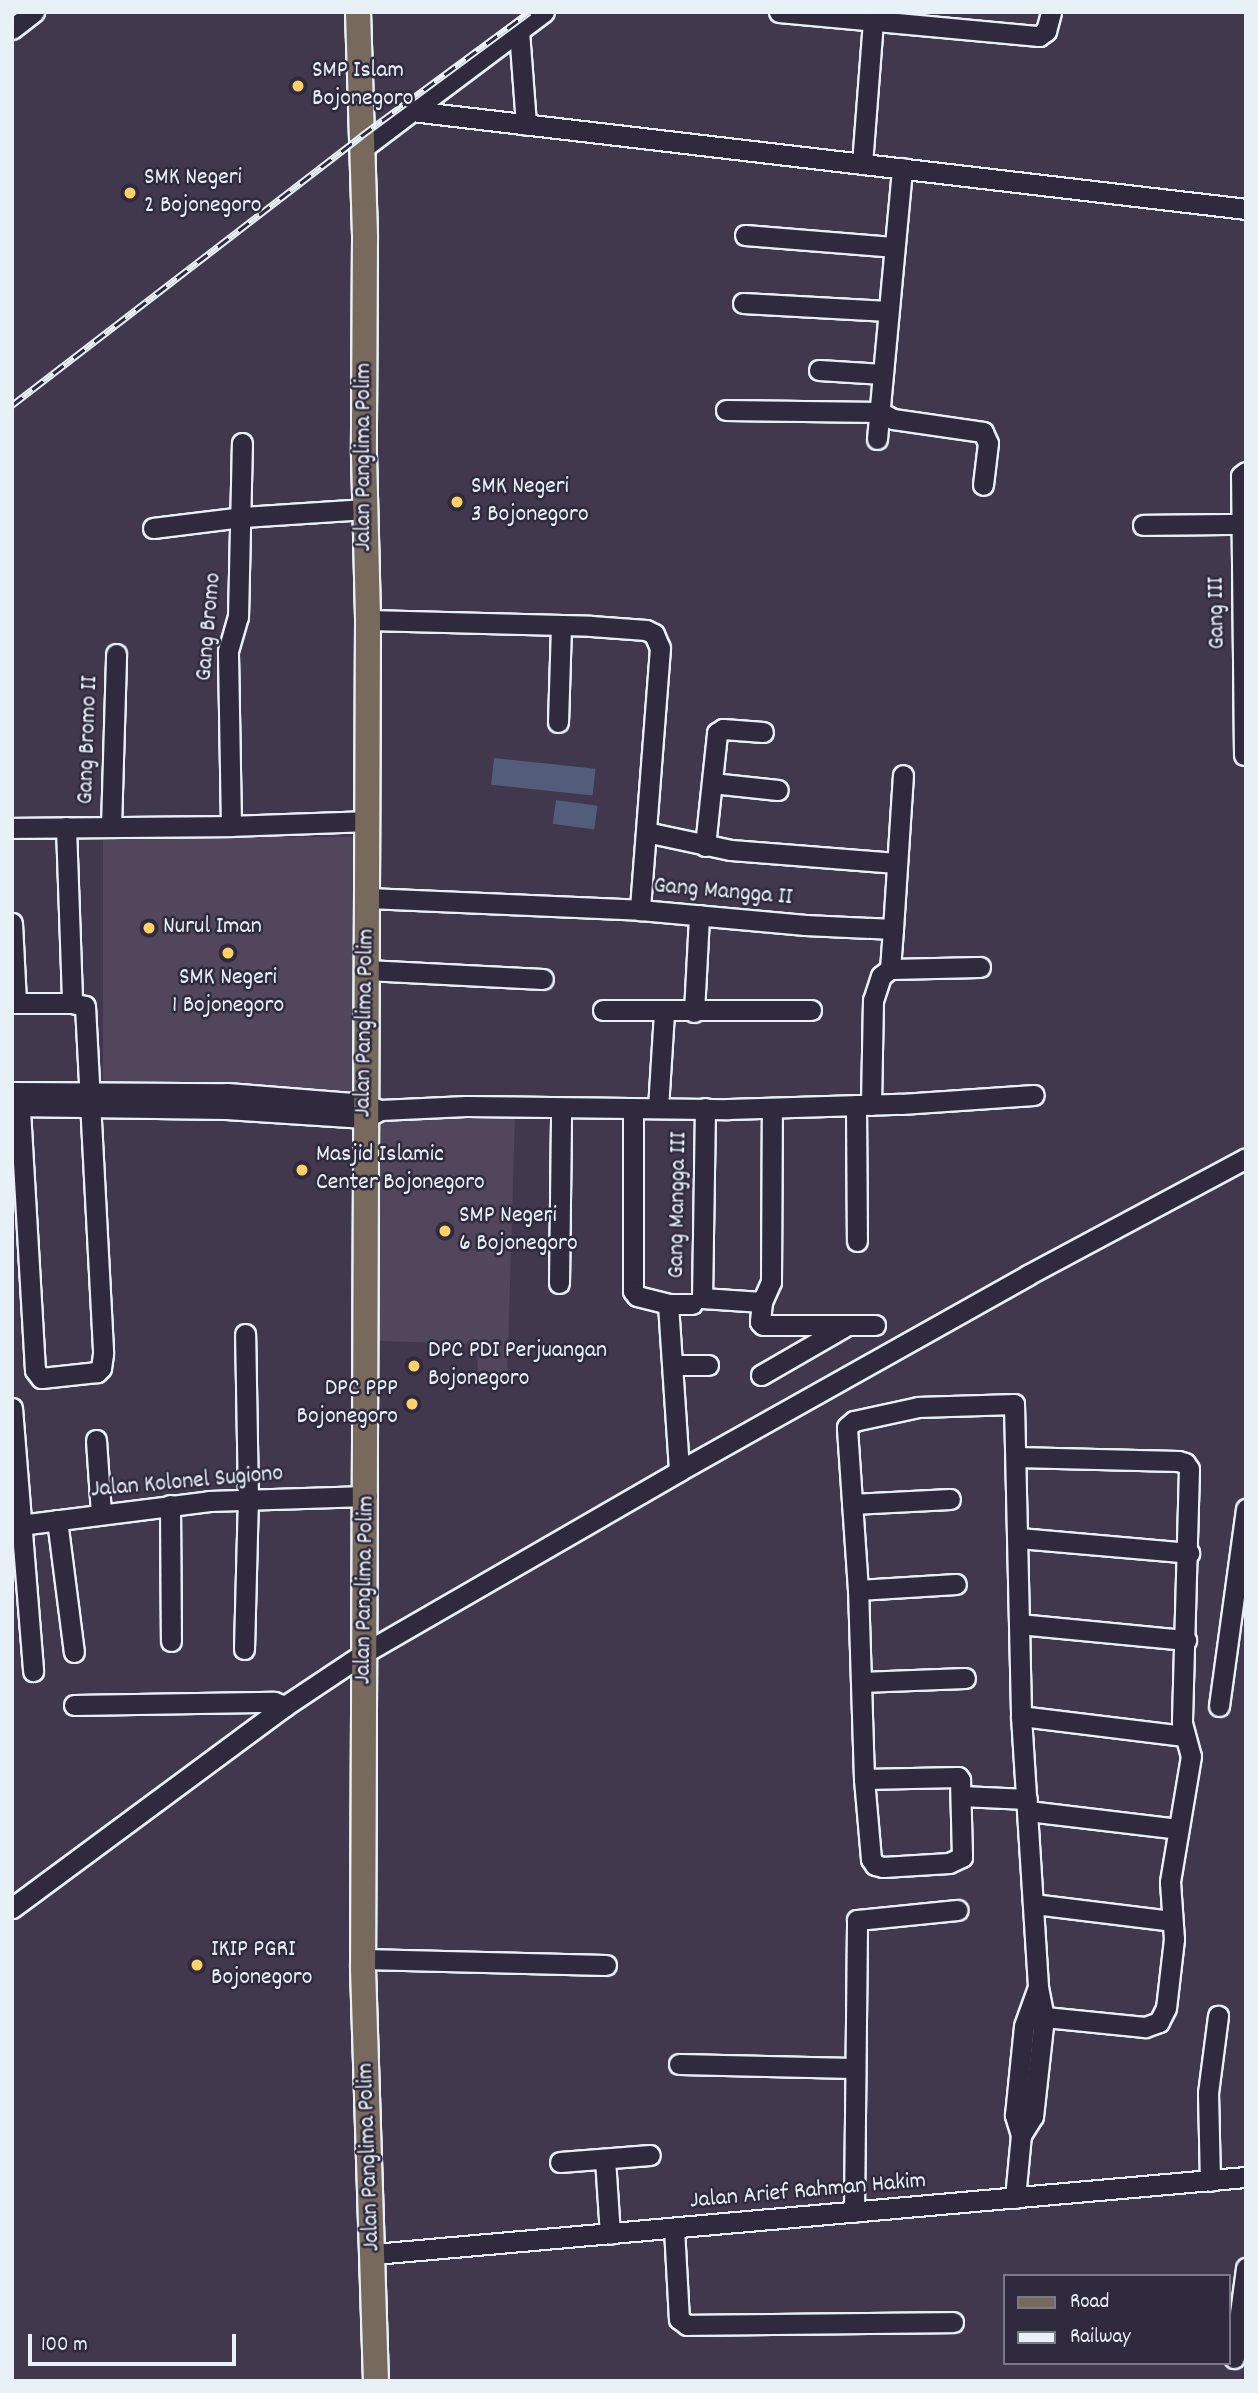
<!DOCTYPE html>
<style>
body{margin:0}
#map{position:relative;width:1258px;height:2393px;overflow:hidden;background:#41384d;font-family:Dekko,sans-serif}
div>[style]{position:absolute}
.built>*{inset:0;background:#51465b;transform-origin:0 0}
.water>*{inset:0;background:#515d7a;transform-origin:0 0}
.roads{filter:drop-shadow(2px 0 #e8f1f8) drop-shadow(-2px 0 #e8f1f8) drop-shadow(0 2px #e8f1f8) drop-shadow(0 -2px #e8f1f8)}
.minor>*{height:19px;margin:-9.5px;padding:0 9.5px;transform-origin:9.5px;border-radius:9.5px;background:#2f2a3d}
.major>*{height:24px;margin:-12px;padding:0 12px;transform-origin:12px;border-radius:12px;background:#77695c}
.rail>*{height:7px;margin-top:-3.5px;transform-origin:0;background:repeating-linear-gradient(90deg,#2f2a3d 0 13px,#e8f1f8 0 26px);box-sizing:border-box;border-block:2px solid #e8f1f8}
.dots>*{width:19px;height:19px;translate:-50% -50%;box-sizing:border-box;border:4px solid #2f2a3d;border-radius:50%}
span{translate:-50% -50%;white-space:nowrap;text-align:center;line-height:1.15;-webkit-text-stroke:5px #2f2a3d;paint-order:stroke}
.poi-label{font-size:24px;color:#e8f1f8}
.left{translate:0 -50%;text-align:left}
.right{translate:-100% -50%;text-align:right}
.street-label{font-size:24px;color:#e8f1f8}
.frame{position:absolute;inset:0;border:14px solid #e8f1f8;pointer-events:none}
.legend{position:absolute;left:1003px;top:2274px;width:228px;height:91px;box-sizing:border-box;background:#2f2a3d;border:2px solid #797a88;margin:0;padding:9px 12px;list-style:none;font-size:21px;color:#e8f1f8}
.legend li{display:flex;align-items:center;gap:14px;height:35px}
.legend b{width:35px;border:2px solid #797a88}
.scale{position:absolute;left:28px;top:2334px;width:208px;height:32px;box-sizing:border-box;border:4px solid #e8f1f8;border-top:0;padding-left:9px;font-size:21px;line-height:24px;white-space:nowrap;color:#e8f1f8;-webkit-text-stroke:5px #2f2a3d;paint-order:stroke}
</style>
<div id="map">
<div class="built">
<div style="left:353px;top:837px;width:260px;height:250px;rotate:90deg"></div>
<div style="clip-path:polygon(515px 1117px,507px 1385px,478px 1384px,477px 1344px,378px 1341px,377px 1121px)"></div>
</div>
<div class="water">
<div style="left:494px;top:758px;width:102px;height:27px;rotate:6deg"></div>
<div style="left:556px;top:800px;width:42px;height:24px;rotate:8deg"></div>
</div>
<div class="roads">
<div class="minor">
<div style="left:779px;top:12px;width:261px;rotate:5.3deg"></div>
<div style="left:1039px;top:36px;width:9px;rotate:-36deg"></div>
<div style="left:1046px;top:31px;width:20px;rotate:-75deg"></div>
<div style="left:12px;top:29px;width:28px;rotate:-38deg"></div>
<div style="left:519px;top:31px;width:94px;rotate:85.7deg"></div>
<div style="left:412px;top:111px;width:165px;rotate:-36.9deg"></div>
<div style="left:362px;top:149px;width:63px;rotate:-37.2deg"></div>
<div style="left:412px;top:111px;width:840px;rotate:6.7deg"></div>
<div style="left:862px;top:164px;width:144px;rotate:-85.6deg"></div>
<div style="left:745px;top:235px;width:148px;rotate:4.6deg"></div>
<div style="left:743px;top:303px;width:145px;rotate:3.2deg"></div>
<div style="left:819px;top:370px;width:64px;rotate:3.6deg"></div>
<div style="left:726px;top:410px;width:154px;rotate:0.7deg"></div>
<div style="left:880px;top:412px;width:15px;rotate:28deg"></div>
<div style="left:893px;top:419px;width:91px;rotate:8.2deg"></div>
<div style="left:983px;top:432px;width:12px;rotate:66deg"></div>
<div style="left:988px;top:443px;width:42px;rotate:96.8deg"></div>
<div style="left:877px;top:439px;width:272px;rotate:-84.7deg"></div>
<div style="left:1143px;top:525px;width:98px;rotate:-0.6deg"></div>
<div style="left:153px;top:528px;width:91px;rotate:-7deg"></div>
<div style="left:243px;top:517px;width:123px;rotate:-3.7deg"></div>
<div style="left:368px;top:620px;width:223px;rotate:1.5deg"></div>
<div style="left:591px;top:626px;width:55px;rotate:4.2deg"></div>
<div style="left:646px;top:630px;width:9px;rotate:27deg"></div>
<div style="left:654px;top:634px;width:15px;rotate:67deg"></div>
<div style="left:660px;top:648px;width:263px;rotate:94.4deg"></div>
<div style="left:558px;top:722px;width:97px;rotate:-88.2deg"></div>
<div style="left:1244px;top:755px;width:279px;rotate:-90.6deg"></div>
<div style="left:1241px;top:476px;width:6px;rotate:-39deg"></div>
<div style="left:712px;top:783px;width:66px;rotate:6.1deg"></div>
<div style="left:231px;top:826px;width:137px;rotate:-2.1deg"></div>
<div style="left:66px;top:827px;width:176px;rotate:88deg"></div>
<div style="left:111px;top:827px;width:173px;rotate:-88.3deg"></div>
<div style="left:12px;top:828px;width:219px;rotate:-0.5deg"></div>
<div style="left:231px;top:826px;width:175px;rotate:-91deg"></div>
<div style="left:228px;top:651px;width:35px;rotate:-74deg"></div>
<div style="left:238px;top:617px;width:174px;rotate:-88.7deg"></div>
<div style="left:646px;top:832px;width:87px;rotate:12deg"></div>
<div style="left:731px;top:850px;width:166px;rotate:4.5deg"></div>
<div style="left:705px;top:846px;width:114px;rotate:-83.9deg"></div>
<div style="left:717px;top:733px;width:7px;rotate:-34deg"></div>
<div style="left:723px;top:729px;width:40px;rotate:4.3deg"></div>
<div style="left:368px;top:898px;width:272px;rotate:2.5deg"></div>
<div style="left:640px;top:910px;width:166px;rotate:5.2deg"></div>
<div style="left:805px;top:925px;width:88px;rotate:2.6deg"></div>
<div style="left:893px;top:929px;width:40px;rotate:94.3deg"></div>
<div style="left:890px;top:969px;width:11px;rotate:142deg"></div>
<div style="left:881px;top:976px;width:25px;rotate:108deg"></div>
<div style="left:873px;top:1000px;width:105px;rotate:91.1deg"></div>
<div style="left:12px;top:923px;width:80px;rotate:87.1deg"></div>
<div style="left:893px;top:929px;width:154px;rotate:-86.3deg"></div>
<div style="left:890px;top:969px;width:90px;rotate:-1.3deg"></div>
<div style="left:366px;top:970px;width:177px;rotate:2.9deg"></div>
<div style="left:12px;top:1003px;width:60px"></div>
<div style="left:72px;top:1003px;width:13px;rotate:13deg"></div>
<div style="left:85px;top:1006px;width:348px;rotate:87deg"></div>
<div style="left:103px;top:1354px;width:14px;rotate:98deg"></div>
<div style="left:101px;top:1368px;width:6px;rotate:135deg"></div>
<div style="left:97px;top:1372px;width:56px;rotate:173.9deg"></div>
<div style="left:41px;top:1378px;width:10px;rotate:-127deg"></div>
<div style="left:35px;top:1370px;width:264px;rotate:-93.3deg"></div>
<div style="left:603px;top:1010px;width:208px"></div>
<div style="left:694px;top:1012px;width:97px;rotate:-87deg"></div>
<div style="left:12px;top:1092px;width:215px;rotate:0.3deg"></div>
<div style="left:227px;top:1093px;width:138px;rotate:4.6deg"></div>
<div style="left:365px;top:1104px;width:15px;rotate:23deg"></div>
<div style="left:856px;top:1105px;width:136px;rotate:89.6deg"></div>
<div style="left:12px;top:1106px;width:214px;rotate:0.8deg"></div>
<div style="left:226px;top:1109px;width:139px;rotate:3.7deg"></div>
<div style="left:365px;top:1118px;width:17px;rotate:-28deg"></div>
<div style="left:380px;top:1110px;width:86px;rotate:-2.7deg"></div>
<div style="left:466px;top:1106px;width:262px;rotate:0.7deg"></div>
<div style="left:728px;top:1109px;width:173px;rotate:-1.7deg"></div>
<div style="left:901px;top:1104px;width:133px;rotate:-3.9deg"></div>
<div style="left:658px;top:1108px;width:95px;rotate:-86.4deg"></div>
<div style="left:705px;top:1108px;width:190px;rotate:90.9deg"></div>
<div style="left:702px;top:1298px;width:60px;rotate:3.8deg"></div>
<div style="left:762px;top:1302px;width:22px;rotate:-66deg"></div>
<div style="left:771px;top:1282px;width:174px;rotate:-89.7deg"></div>
<div style="left:633px;top:1109px;width:182px;rotate:90deg"></div>
<div style="left:633px;top:1291px;width:6px;rotate:51deg"></div>
<div style="left:637px;top:1296px;width:32px;rotate:14deg"></div>
<div style="left:668px;top:1304px;width:167px;rotate:86.2deg"></div>
<div style="left:559px;top:1283px;width:174px;rotate:-89.3deg"></div>
<div style="left:762px;top:1302px;width:20px;rotate:96deg"></div>
<div style="left:760px;top:1322px;width:4px;rotate:45deg"></div>
<div style="left:763px;top:1325px;width:112px"></div>
<div style="left:668px;top:1304px;width:24px"></div>
<div style="left:674px;top:1365px;width:34px"></div>
<div style="left:761px;top:1375px;width:96px;rotate:-30deg"></div>
<div style="left:12px;top:1408px;width:264px;rotate:85.4deg"></div>
<div style="left:96px;top:1440px;width:74px;rotate:86.1deg"></div>
<div style="left:1016px;top:1457px;width:162px;rotate:1.4deg"></div>
<div style="left:1178px;top:1461px;width:7px;rotate:16deg"></div>
<div style="left:1185px;top:1463px;width:7px;rotate:56deg"></div>
<div style="left:1189px;top:1469px;width:254px;rotate:91.6deg"></div>
<div style="left:1182px;top:1723px;width:34px;rotate:75deg"></div>
<div style="left:1191px;top:1756px;width:128px;rotate:99.5deg"></div>
<div style="left:1170px;top:1882px;width:57px;rotate:86deg"></div>
<div style="left:1174px;top:1939px;width:69px;rotate:96.6deg"></div>
<div style="left:1166px;top:2008px;width:16px;rotate:117deg"></div>
<div style="left:1159px;top:2022px;width:15px;rotate:160deg"></div>
<div style="left:1145px;top:2027px;width:101px;rotate:-174.3deg"></div>
<div style="left:852px;top:1504px;width:98px;rotate:-2.9deg"></div>
<div style="left:170px;top:1505px;width:136px;rotate:89.6deg"></div>
<div style="left:57px;top:1520px;width:133px;rotate:82.7deg"></div>
<div style="left:12px;top:1526px;width:199px;rotate:-7.2deg"></div>
<div style="left:209px;top:1501px;width:158px;rotate:-1.8deg"></div>
<div style="left:1019px;top:1538px;width:171px;rotate:5deg"></div>
<div style="left:858px;top:1590px;width:98px;rotate:-3.5deg"></div>
<div style="left:1019px;top:1624px;width:168px;rotate:5.5deg"></div>
<div style="left:244px;top:1649px;width:150px;rotate:-88.5deg"></div>
<div style="left:248px;top:1499px;width:165px;rotate:-91deg"></div>
<div style="left:861px;top:1682px;width:104px;rotate:-2.2deg"></div>
<div style="left:74px;top:1705px;width:200px;rotate:-0.9deg"></div>
<div style="left:274px;top:1702px;width:12px;rotate:20deg"></div>
<div style="left:1219px;top:1706px;width:199px;rotate:-82.2deg"></div>
<div style="left:1021px;top:1716px;width:163px;rotate:7deg"></div>
<div style="left:864px;top:1779px;width:94px;rotate:-1.2deg"></div>
<div style="left:958px;top:1777px;width:4px;rotate:56deg"></div>
<div style="left:960px;top:1780px;width:77px;rotate:88.5deg"></div>
<div style="left:962px;top:1857px;width:14px;rotate:155deg"></div>
<div style="left:949px;top:1863px;width:66px;rotate:176.5deg"></div>
<div style="left:883px;top:1867px;width:8px;rotate:-166deg"></div>
<div style="left:875px;top:1865px;width:7px;rotate:-124deg"></div>
<div style="left:871px;top:1859px;width:80px;rotate:-95deg"></div>
<div style="left:864px;top:1779px;width:189px;rotate:-91.8deg"></div>
<div style="left:858px;top:1590px;width:163px;rotate:-93.9deg"></div>
<div style="left:847px;top:1427px;width:9px;rotate:-41deg"></div>
<div style="left:854px;top:1421px;width:66px;rotate:-12.3deg"></div>
<div style="left:918px;top:1407px;width:96px;rotate:-1.8deg"></div>
<div style="left:1014px;top:1404px;width:312px;rotate:88.7deg"></div>
<div style="left:1021px;top:1716px;width:272px;rotate:86.4deg"></div>
<div style="left:1038px;top:1987px;width:31px;rotate:79deg"></div>
<div style="left:1044px;top:2017px;width:100px;rotate:96.3deg"></div>
<div style="left:1033px;top:2116px;width:22px;rotate:122deg"></div>
<div style="left:961px;top:1796px;width:66px;rotate:2.6deg"></div>
<div style="left:1028px;top:1811px;width:151px;rotate:6.8deg"></div>
<div style="left:1034px;top:1904px;width:139px;rotate:7deg"></div>
<div style="left:12px;top:1908px;width:340px;rotate:-36.5deg"></div>
<div style="left:285px;top:1706px;width:97px;rotate:-33.7deg"></div>
<div style="left:366px;top:1652px;width:362px;rotate:-30deg"></div>
<div style="left:679px;top:1471px;width:400px;rotate:-29.3deg"></div>
<div style="left:1028px;top:1275px;width:247px;rotate:-28.2deg"></div>
<div style="left:363px;top:1959px;width:243px;rotate:1.4deg"></div>
<div style="left:679px;top:2064px;width:175px;rotate:1.3deg"></div>
<div style="left:605px;top:2159px;width:75px;rotate:86.2deg"></div>
<div style="left:560px;top:2162px;width:90px;rotate:-4.4deg"></div>
<div style="left:1210px;top:2181px;width:88px;rotate:-91.3deg"></div>
<div style="left:1208px;top:2093px;width:78px;rotate:-82.6deg"></div>
<div style="left:1015px;top:2198px;width:63px;rotate:-84.6deg"></div>
<div style="left:1021px;top:2135px;width:21px;rotate:-107deg"></div>
<div style="left:1015px;top:2115px;width:89px;rotate:-84.2deg"></div>
<div style="left:1024px;top:2026px;width:41px;rotate:-70.3deg"></div>
<div style="left:854px;top:2212px;width:292px;rotate:-89.4deg"></div>
<div style="left:857px;top:1920px;width:101px;rotate:-5.7deg"></div>
<div style="left:674px;top:2228px;width:91px;rotate:86.9deg"></div>
<div style="left:679px;top:2319px;width:10px;rotate:37deg"></div>
<div style="left:687px;top:2325px;width:266px;rotate:-0.6deg"></div>
<div style="left:374px;top:2254px;width:875px;rotate:-5.05deg"></div>
<div style="left:1234px;top:2358px;width:91px;rotate:-82.4deg"></div>
</div>
<div class="major">
<div style="left:358px;top:12px;width:226px;rotate:88.2deg"></div>
<div style="left:365px;top:238px;width:216px;rotate:90.3deg"></div>
<div style="left:364px;top:454px;width:166px;rotate:88.6deg"></div>
<div style="left:368px;top:620px;width:1348px;rotate:90.21deg"></div>
<div style="left:363px;top:1968px;width:413px;rotate:88.2deg"></div>
</div>
</div>
<div class="rail">
<div style="left:12px;top:405px;width:441px;rotate:-37.6deg"></div>
<div style="left:361px;top:136px;width:209px;rotate:-36.4deg"></div>
</div>
<div class="dots">
<div style="left:298px;top:86px;background:#ffd166"></div>
<div style="left:130px;top:193px;background:#ffd166"></div>
<div style="left:457px;top:502px;background:#ffd166"></div>
<div style="left:149px;top:928px;background:#ffd166"></div>
<div style="left:228px;top:953px;background:#ffd166"></div>
<div style="left:302px;top:1170px;background:#ffd166"></div>
<div style="left:445px;top:1231px;background:#ffd166"></div>
<div style="left:414px;top:1366px;background:#ffd166"></div>
<div style="left:412px;top:1404px;background:#ffd166"></div>
<div style="left:197px;top:1965px;background:#ffd166"></div>
</div>
<div class="poi-label">
<span class="left" style="left:312px;top:86px">SMP Islam<br>Bojonegoro</span>
<span class="left" style="left:144px;top:193px">SMK Negeri<br>2 Bojonegoro</span>
<span class="left" style="left:471px;top:502px">SMK Negeri<br>3 Bojonegoro</span>
<span class="left" style="left:163px;top:928px">Nurul Iman</span>
<span style="left:228px;top:993px">SMK Negeri<br>1 Bojonegoro</span>
<span class="left" style="left:316px;top:1170px">Masjid Islamic<br>Center Bojonegoro</span>
<span class="left" style="left:459px;top:1231px">SMP Negeri<br>6 Bojonegoro</span>
<span class="left" style="left:428px;top:1366px">DPC PDI Perjuangan<br>Bojonegoro</span>
<span class="right" style="left:398px;top:1404px">DPC PPP<br>Bojonegoro</span>
<span class="left" style="left:211px;top:1965px">IKIP PGRI<br>Bojonegoro</span>
</div>
<div class="street-label">
<span style="left:365px;top:457px;rotate:-90deg">Jalan Panglima Polim</span>
<span style="left:1218px;top:613px;rotate:-91deg">Gang III</span>
<span style="left:210px;top:627px;rotate:-85deg">Gang Bromo</span>
<span style="left:89px;top:740px;rotate:-88deg">Gang Bromo II</span>
<span style="left:723px;top:893px;rotate:5deg">Gang Mangga II</span>
<span style="left:366px;top:1023px;rotate:-89deg">Jalan Panglima Polim</span>
<span style="left:679px;top:1205px;rotate:-89deg">Gang Mangga III</span>
<span style="left:187px;top:1483px;rotate:-5deg">Jalan Kolonel Sugiono</span>
<span style="left:366px;top:1590px;rotate:-89deg">Jalan Panglima Polim</span>
<span style="left:370px;top:2157px;rotate:-92deg">Jalan Panglima Polim</span>
<span style="left:808px;top:2192px;rotate:-5deg">Jalan Arief Rahman Hakim</span>
</div>
<div class="frame"></div>
<ul class="legend">
<li><b style="height:9px;background:#77695c"></b>Road</li>
<li><b style="height:9px;background:#e8f1f8"></b>Railway</li>
</ul>
<div class="scale">100 m</div>
</div>
